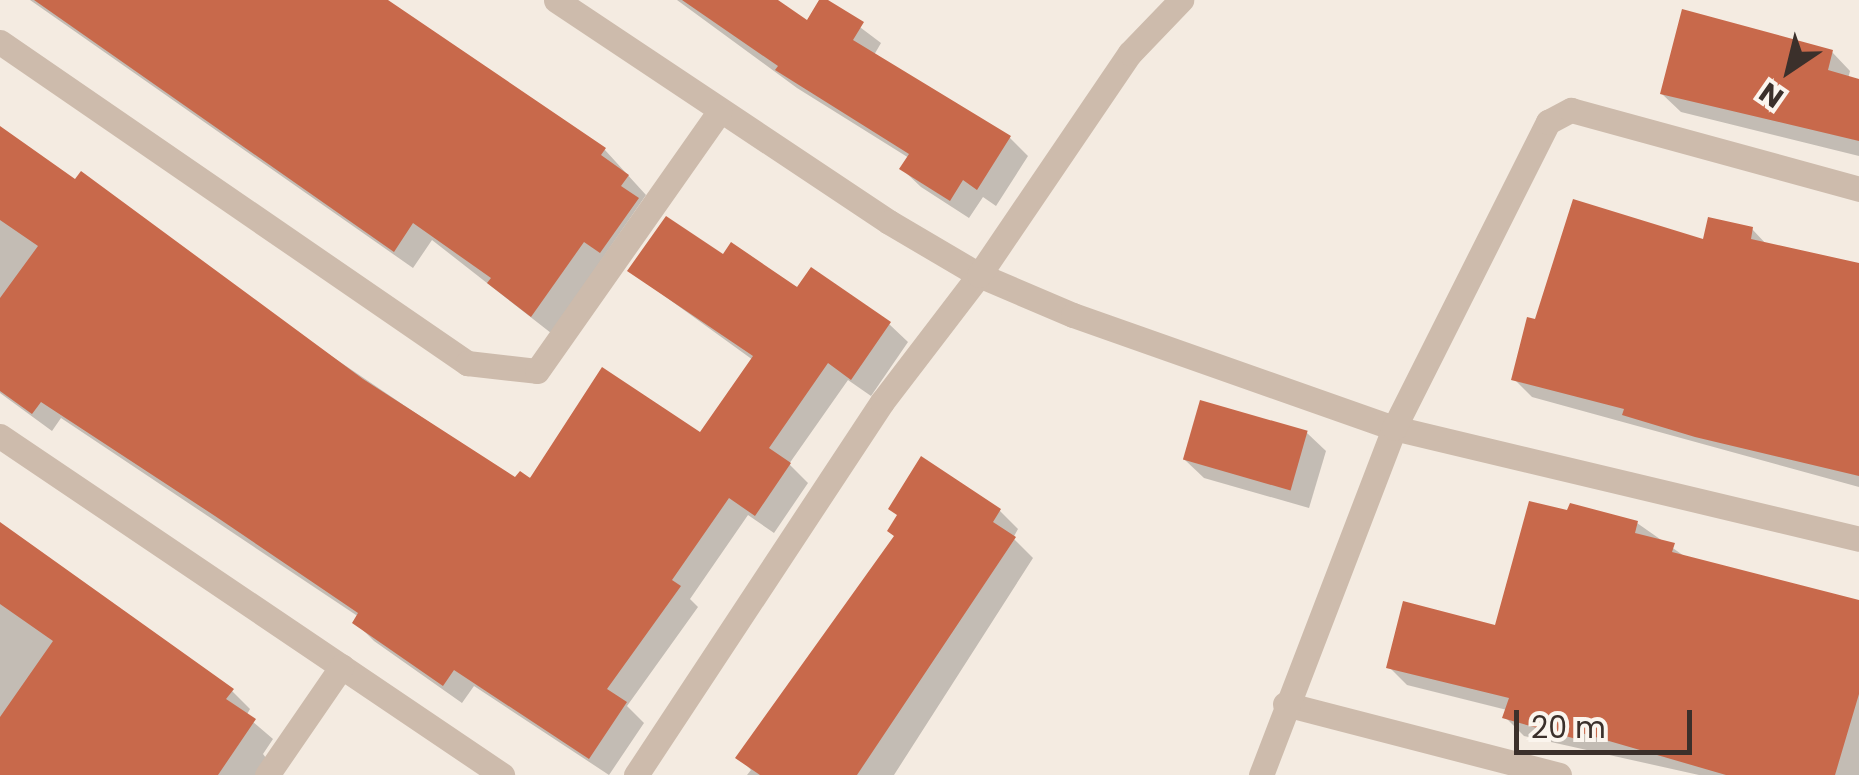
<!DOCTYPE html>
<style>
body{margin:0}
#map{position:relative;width:1859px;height:775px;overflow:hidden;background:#f4ebe1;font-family:Poppins,sans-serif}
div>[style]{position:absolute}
.shadow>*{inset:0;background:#0003}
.building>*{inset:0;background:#c8694b;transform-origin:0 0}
.minor>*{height:25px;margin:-12.5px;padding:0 12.5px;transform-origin:12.5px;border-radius:12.5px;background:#cdbbac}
span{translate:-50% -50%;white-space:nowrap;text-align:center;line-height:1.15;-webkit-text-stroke:10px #fbf5ee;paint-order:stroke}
.north{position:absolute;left:1739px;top:20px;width:100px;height:100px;-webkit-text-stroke:8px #fbf5ee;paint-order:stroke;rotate:215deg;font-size:28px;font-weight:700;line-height:40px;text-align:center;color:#3b302b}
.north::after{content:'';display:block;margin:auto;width:35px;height:45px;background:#3b302b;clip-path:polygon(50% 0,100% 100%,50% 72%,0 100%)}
.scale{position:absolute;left:1514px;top:710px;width:178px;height:45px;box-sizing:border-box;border:5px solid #3b302b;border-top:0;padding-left:12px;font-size:30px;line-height:35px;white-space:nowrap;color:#3b302b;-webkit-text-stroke:8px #fbf5ee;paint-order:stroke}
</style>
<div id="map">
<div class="shadow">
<div style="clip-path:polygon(30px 0,384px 0,605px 150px,646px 195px,551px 333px,432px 240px,413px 268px)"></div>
<div style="clip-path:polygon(677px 0,774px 0,807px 23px,824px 0,881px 43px,874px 55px,1010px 138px,1028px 156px,996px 206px,983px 197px,969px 218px,921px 187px,902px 169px,909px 158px,797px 88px)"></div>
<div style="clip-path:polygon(1832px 52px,1850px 71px,1848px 79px,1859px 82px,1859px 156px,1681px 112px,1662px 94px)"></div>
<div style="clip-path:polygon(0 132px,516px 481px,700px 435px,753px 360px,630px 271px,723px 257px,889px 324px,908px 342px,871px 396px,848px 380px,789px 464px,808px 483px,774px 533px,748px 515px,690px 599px,698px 607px,627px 706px,644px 723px,609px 775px,474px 686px,462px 703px,374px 641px,355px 622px,359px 617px,61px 418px,52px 431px,0 393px)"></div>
<div style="clip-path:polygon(1752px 229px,1768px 246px,1859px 270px,1859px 487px,1532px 397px,1514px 379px,1537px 322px,1705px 242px)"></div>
<div style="clip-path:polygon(1307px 433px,1326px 451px,1309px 508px,1204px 478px,1185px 460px)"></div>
<div style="clip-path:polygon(999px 510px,1018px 529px,1013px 538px,1033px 558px,894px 775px,747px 775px,751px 770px,739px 757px,897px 537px,899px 516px)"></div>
<div style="clip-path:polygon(1637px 523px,1687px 558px,1859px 602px,1859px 775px,1699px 775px,1524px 736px,1505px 717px,1507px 710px,1407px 685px,1389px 667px,1497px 628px)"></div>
<div style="clip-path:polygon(0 525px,232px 691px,250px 709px,246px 716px,273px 739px,263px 754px,279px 775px,0 775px)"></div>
</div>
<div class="building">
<div style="clip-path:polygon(34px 0,388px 0,606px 148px,601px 155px,629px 175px,621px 186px,639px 198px,600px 253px,584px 242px,531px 317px,487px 283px,491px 278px,413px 223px,394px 252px)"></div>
<div style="clip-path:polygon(682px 0,778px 0,807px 20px,819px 0,828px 0,864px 22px,853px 40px,1011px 136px,977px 190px,963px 180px,950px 201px,899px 169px,909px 154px,775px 70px,778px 66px)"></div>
<div style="clip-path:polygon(1682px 9px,1833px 50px,1828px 70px,1859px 79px,1859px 141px,1660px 94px)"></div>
<div style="clip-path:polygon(0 126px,75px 179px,81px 171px,363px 379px,515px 477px,520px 471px,530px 478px,602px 367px,700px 432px,753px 356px,627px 271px,666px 216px,723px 254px,731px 242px,797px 287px,811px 267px,891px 322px,851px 380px,828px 363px,769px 448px,791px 463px,755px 516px,729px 498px,672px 580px,681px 586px,607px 689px,627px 702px,589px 759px,454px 670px,443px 686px,352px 623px,358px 613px,215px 516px,41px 402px,32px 414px,0 391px,0 298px,38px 246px,0 220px)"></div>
<div style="clip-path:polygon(1573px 199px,1703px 239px,1708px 217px,1753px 227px,1751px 239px,1859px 263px,1859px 476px,1695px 437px,1622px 415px,1624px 409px,1511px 380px,1527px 317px,1535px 319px)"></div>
<div style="left:1200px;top:400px;width:112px;height:62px;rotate:16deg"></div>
<div style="clip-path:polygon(921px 456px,1001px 509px,993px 522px,1016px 537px,857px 775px,760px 775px,735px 758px,894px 536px,887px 531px,897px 515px,888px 509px)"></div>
<div style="clip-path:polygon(1529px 501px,1567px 510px,1570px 503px,1638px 521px,1635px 533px,1675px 543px,1672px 552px,1859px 600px,1859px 694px,1835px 775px,1726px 775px,1578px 732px,1576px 739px,1502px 718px,1509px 698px,1386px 668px,1403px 601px,1495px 625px)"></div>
<div style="clip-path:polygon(0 522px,234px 689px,226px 699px,256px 719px,218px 775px,0 775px,0 717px,53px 641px,0 604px)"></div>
</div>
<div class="minor">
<div style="left:556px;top:0;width:400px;rotate:33.7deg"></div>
<div style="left:889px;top:222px;width:104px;rotate:30.5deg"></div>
<div style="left:979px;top:275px;width:102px;rotate:23.1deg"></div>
<div style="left:1073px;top:315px;width:340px;rotate:19.4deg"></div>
<div style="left:1394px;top:428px;width:478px;rotate:13.4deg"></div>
<div style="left:0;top:42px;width:567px;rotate:34.5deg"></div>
<div style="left:467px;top:363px;width:70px;rotate:6.5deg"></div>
<div style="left:537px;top:371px;width:317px;rotate:-54.9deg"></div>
<div style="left:0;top:436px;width:606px;rotate:34.03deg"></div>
<div style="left:1285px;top:704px;width:283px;rotate:14.5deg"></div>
<div style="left:267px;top:775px;width:132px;rotate:-55.5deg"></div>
<div style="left:636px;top:775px;width:447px;rotate:-56.6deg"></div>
<div style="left:882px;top:402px;width:160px;rotate:-52.6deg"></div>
<div style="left:979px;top:275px;width:268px;rotate:-55.8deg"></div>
<div style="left:1130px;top:53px;width:74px;rotate:-46.1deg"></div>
<div style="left:1261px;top:775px;width:372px;rotate:-69deg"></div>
<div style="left:1394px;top:428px;width:343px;rotate:-63.3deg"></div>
<div style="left:1548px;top:122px;width:26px;rotate:-28deg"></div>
<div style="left:1571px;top:110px;width:299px;rotate:15.3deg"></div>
</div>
<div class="north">N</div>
<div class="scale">20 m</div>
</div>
